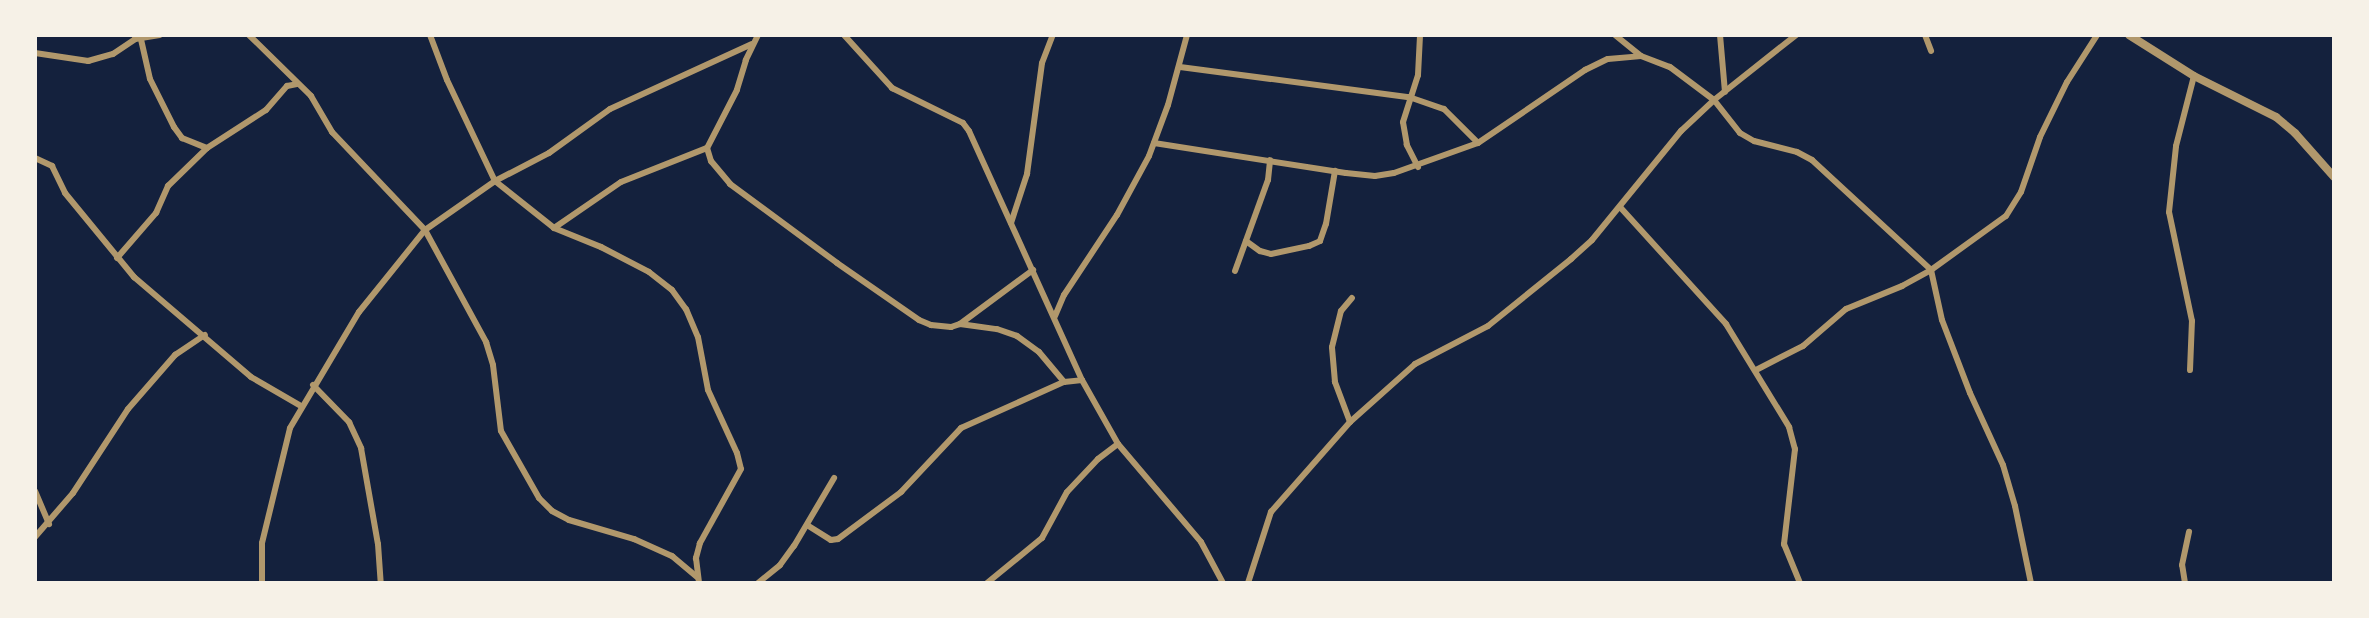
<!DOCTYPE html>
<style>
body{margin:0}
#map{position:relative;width:2369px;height:618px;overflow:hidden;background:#14213d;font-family:"Roboto Condensed",sans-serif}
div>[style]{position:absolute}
.minor>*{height:6px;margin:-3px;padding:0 3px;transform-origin:3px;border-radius:3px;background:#b1986c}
.tertiary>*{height:8px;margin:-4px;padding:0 4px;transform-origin:4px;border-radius:4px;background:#b1986c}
span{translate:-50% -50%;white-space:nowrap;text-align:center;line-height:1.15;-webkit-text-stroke:7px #f6f1e7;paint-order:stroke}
.frame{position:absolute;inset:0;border:37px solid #f6f1e7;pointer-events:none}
</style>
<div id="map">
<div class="minor">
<div style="left:140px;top:35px;width:45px;rotate:77.2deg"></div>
<div style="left:150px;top:79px;width:54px;rotate:63.4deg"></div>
<div style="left:174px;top:127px;width:14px;rotate:54deg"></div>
<div style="left:182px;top:138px;width:27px;rotate:22deg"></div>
<div style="left:249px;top:35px;width:87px;rotate:44.5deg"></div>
<div style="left:311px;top:96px;width:42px;rotate:59.7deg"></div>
<div style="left:332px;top:132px;width:135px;rotate:46.5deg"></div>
<div style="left:425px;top:230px;width:128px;rotate:61.4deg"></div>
<div style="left:486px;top:342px;width:24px;rotate:73deg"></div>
<div style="left:493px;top:365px;width:66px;rotate:83.1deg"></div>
<div style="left:501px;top:431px;width:77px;rotate:60.4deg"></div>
<div style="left:539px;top:498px;width:18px;rotate:45deg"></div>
<div style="left:552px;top:511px;width:19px;rotate:28deg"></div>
<div style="left:569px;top:520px;width:68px;rotate:16.3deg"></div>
<div style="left:634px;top:539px;width:42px;rotate:24.1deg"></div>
<div style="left:672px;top:556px;width:33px;rotate:40deg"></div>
<div style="left:430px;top:35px;width:48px;rotate:69.3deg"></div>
<div style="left:447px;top:80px;width:112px;rotate:64.6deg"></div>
<div style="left:495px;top:181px;width:75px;rotate:38.5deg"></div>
<div style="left:554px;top:228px;width:51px;rotate:22deg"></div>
<div style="left:601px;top:247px;width:54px;rotate:27.5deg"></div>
<div style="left:649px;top:272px;width:29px;rotate:38deg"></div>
<div style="left:672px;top:290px;width:24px;rotate:54deg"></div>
<div style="left:686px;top:309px;width:30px;rotate:67deg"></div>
<div style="left:698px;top:337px;width:54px;rotate:79.3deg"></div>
<div style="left:708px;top:390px;width:69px;rotate:65.3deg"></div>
<div style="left:737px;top:453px;width:16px;rotate:76deg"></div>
<div style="left:741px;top:469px;width:85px;rotate:119deg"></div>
<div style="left:700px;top:543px;width:16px;rotate:105deg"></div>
<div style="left:696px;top:558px;width:25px;rotate:83deg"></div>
<div style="left:758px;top:35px;width:28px;rotate:116deg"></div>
<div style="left:746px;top:60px;width:31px;rotate:107deg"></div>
<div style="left:737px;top:90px;width:65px;rotate:117.3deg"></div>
<div style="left:707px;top:148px;width:14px;rotate:73deg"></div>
<div style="left:711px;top:161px;width:30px;rotate:50deg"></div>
<div style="left:730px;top:184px;width:133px;rotate:36.4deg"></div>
<div style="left:837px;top:263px;width:100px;rotate:34.8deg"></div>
<div style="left:919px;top:320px;width:13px;rotate:23deg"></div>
<div style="left:931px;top:325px;width:20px;rotate:6deg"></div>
<div style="left:951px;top:327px;width:9px;rotate:-18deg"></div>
<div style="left:960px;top:324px;width:91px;rotate:-36.5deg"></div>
<div style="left:844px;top:35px;width:72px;rotate:47.8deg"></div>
<div style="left:892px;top:88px;width:79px;rotate:26.2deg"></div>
<div style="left:963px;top:123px;width:10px;rotate:53deg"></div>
<div style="left:969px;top:131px;width:273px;rotate:65.6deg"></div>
<div style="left:1082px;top:380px;width:73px;rotate:60.6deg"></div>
<div style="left:1118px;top:444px;width:128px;rotate:49.7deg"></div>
<div style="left:1201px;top:542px;width:47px;rotate:61.8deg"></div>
<div style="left:1615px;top:35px;width:32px;rotate:39deg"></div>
<div style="left:1720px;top:35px;width:57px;rotate:85deg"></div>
<div style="left:1925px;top:35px;width:17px;rotate:69deg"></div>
<div style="left:35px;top:53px;width:54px;rotate:8.6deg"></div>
<div style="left:88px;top:61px;width:26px;rotate:-16deg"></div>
<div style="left:113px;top:54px;width:27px;rotate:-34deg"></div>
<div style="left:135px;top:39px;width:25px;rotate:-9deg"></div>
<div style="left:1180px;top:67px;width:231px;rotate:7.5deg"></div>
<div style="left:1409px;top:97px;width:37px;rotate:19deg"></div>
<div style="left:1444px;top:109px;width:48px;rotate:45deg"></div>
<div style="left:1154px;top:143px;width:194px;rotate:8.9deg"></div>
<div style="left:1346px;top:173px;width:29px;rotate:6deg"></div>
<div style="left:1375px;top:176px;width:19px;rotate:-9deg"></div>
<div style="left:1394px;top:173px;width:89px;rotate:-19.7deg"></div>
<div style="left:1478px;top:143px;width:130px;rotate:-34.3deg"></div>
<div style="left:1585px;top:70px;width:25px;rotate:-26deg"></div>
<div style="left:1608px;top:59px;width:33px;rotate:-5deg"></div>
<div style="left:1641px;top:56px;width:31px;rotate:21deg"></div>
<div style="left:1670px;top:67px;width:55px;rotate:36.9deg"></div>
<div style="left:1714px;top:100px;width:42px;rotate:51.8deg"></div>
<div style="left:1740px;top:133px;width:16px;rotate:30deg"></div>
<div style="left:1754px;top:141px;width:44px;rotate:14.3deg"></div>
<div style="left:1797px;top:152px;width:17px;rotate:28deg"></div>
<div style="left:1812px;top:160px;width:162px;rotate:42.7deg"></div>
<div style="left:1931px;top:270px;width:51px;rotate:77.6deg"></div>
<div style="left:1942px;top:320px;width:78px;rotate:69deg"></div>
<div style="left:1970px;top:393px;width:79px;rotate:65.4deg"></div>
<div style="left:2003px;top:465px;width:43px;rotate:73.7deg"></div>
<div style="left:2015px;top:506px;width:79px;rotate:78.3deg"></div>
<div style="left:35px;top:158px;width:19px;rotate:25deg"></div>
<div style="left:52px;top:166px;width:30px;rotate:64deg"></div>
<div style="left:65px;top:193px;width:109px;rotate:50.6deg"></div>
<div style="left:134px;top:277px;width:154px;rotate:40.5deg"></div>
<div style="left:251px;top:377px;width:58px;rotate:30.1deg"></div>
<div style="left:1418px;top:167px;width:25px;rotate:-117deg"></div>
<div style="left:1407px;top:145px;width:23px;rotate:-100deg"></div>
<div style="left:1403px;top:122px;width:49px;rotate:-72.3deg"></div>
<div style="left:1418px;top:75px;width:40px;rotate:-87.1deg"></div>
<div style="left:1620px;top:207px;width:158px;rotate:47.8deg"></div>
<div style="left:1726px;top:324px;width:121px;rotate:58.5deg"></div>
<div style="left:1789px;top:427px;width:23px;rotate:75deg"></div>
<div style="left:1795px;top:449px;width:96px;rotate:96.6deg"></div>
<div style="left:1784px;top:544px;width:42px;rotate:67.7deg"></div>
<div style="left:1011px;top:223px;width:52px;rotate:-71.9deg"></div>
<div style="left:1027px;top:174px;width:112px;rotate:-82.3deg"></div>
<div style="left:1042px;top:63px;width:30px;rotate:-69deg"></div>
<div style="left:554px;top:228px;width:81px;rotate:-34.5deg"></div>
<div style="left:621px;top:182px;width:92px;rotate:-21.6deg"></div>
<div style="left:1246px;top:241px;width:17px;rotate:36deg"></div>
<div style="left:1260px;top:251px;width:11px;rotate:15deg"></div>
<div style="left:1271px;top:254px;width:39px;rotate:-12deg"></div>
<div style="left:1309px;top:246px;width:12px;rotate:-24deg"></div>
<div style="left:1320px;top:241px;width:18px;rotate:-71deg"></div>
<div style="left:1326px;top:224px;width:54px;rotate:-80.4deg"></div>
<div style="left:117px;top:258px;width:60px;rotate:-49.1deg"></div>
<div style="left:156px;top:213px;width:30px;rotate:-66deg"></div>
<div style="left:168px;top:186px;width:54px;rotate:-44.3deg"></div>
<div style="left:207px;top:148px;width:70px;rotate:-32.8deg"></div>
<div style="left:266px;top:110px;width:32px;rotate:-49deg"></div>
<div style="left:287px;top:86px;width:10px;rotate:-11deg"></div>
<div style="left:1235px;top:271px;width:97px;rotate:-70.1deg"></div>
<div style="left:1268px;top:180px;width:20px;rotate:-84deg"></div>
<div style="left:1055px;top:316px;width:23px;rotate:-67deg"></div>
<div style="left:1064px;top:295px;width:96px;rotate:-56.5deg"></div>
<div style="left:1117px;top:215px;width:67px;rotate:-61.5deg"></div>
<div style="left:1149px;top:156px;width:54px;rotate:-69.6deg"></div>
<div style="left:1168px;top:105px;width:73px;rotate:-74.8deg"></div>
<div style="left:960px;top:324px;width:37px;rotate:8deg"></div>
<div style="left:997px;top:329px;width:21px;rotate:19deg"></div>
<div style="left:1017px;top:336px;width:27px;rotate:36deg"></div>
<div style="left:1039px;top:352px;width:39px;rotate:50deg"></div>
<div style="left:1064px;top:382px;width:18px;rotate:-6deg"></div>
<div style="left:1756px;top:370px;width:53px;rotate:-27.1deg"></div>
<div style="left:1803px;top:346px;width:57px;rotate:-40.7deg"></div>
<div style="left:1846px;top:309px;width:61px;rotate:-22.3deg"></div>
<div style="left:1902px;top:286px;width:33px;rotate:-29deg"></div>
<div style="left:1931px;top:270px;width:92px;rotate:-35.8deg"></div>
<div style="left:2006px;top:216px;width:28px;rotate:-58deg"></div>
<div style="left:2021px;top:192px;width:58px;rotate:-70.9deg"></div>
<div style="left:2040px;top:137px;width:61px;rotate:-63.9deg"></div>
<div style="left:2067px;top:82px;width:56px;rotate:-57.4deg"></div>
<div style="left:2190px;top:370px;width:49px;rotate:-87.7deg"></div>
<div style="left:2192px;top:321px;width:111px;rotate:-101.9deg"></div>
<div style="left:2169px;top:212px;width:66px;rotate:-83.9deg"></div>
<div style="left:2176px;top:146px;width:72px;rotate:-75.6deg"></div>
<div style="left:313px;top:385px;width:52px;rotate:45.8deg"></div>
<div style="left:349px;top:422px;width:29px;rotate:65deg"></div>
<div style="left:361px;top:448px;width:97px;rotate:80deg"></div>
<div style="left:378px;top:544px;width:39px;rotate:86deg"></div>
<div style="left:1350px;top:422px;width:43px;rotate:-110.6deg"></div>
<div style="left:1335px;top:382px;width:35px;rotate:-95deg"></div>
<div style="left:1332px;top:347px;width:37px;rotate:-76deg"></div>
<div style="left:1341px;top:311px;width:17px;rotate:-50deg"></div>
<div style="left:35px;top:491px;width:36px;rotate:67deg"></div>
<div style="left:807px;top:525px;width:28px;rotate:32deg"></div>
<div style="left:831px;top:540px;width:7px;rotate:-8deg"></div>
<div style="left:838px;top:539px;width:79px;rotate:-36.7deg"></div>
<div style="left:901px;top:492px;width:88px;rotate:-46.8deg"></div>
<div style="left:961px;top:428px;width:113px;rotate:-24.1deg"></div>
<div style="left:35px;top:537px;width:58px;rotate:-49.2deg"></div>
<div style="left:73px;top:493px;width:100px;rotate:-56.8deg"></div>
<div style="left:128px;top:409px;width:72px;rotate:-49deg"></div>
<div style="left:175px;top:355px;width:36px;rotate:-34deg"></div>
<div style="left:262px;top:583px;width:40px;rotate:-90deg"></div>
<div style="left:262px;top:543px;width:118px;rotate:-76.3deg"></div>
<div style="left:290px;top:428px;width:135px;rotate:-59.3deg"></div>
<div style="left:359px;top:312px;width:105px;rotate:-51.2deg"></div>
<div style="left:425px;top:230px;width:85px;rotate:-35deg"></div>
<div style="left:495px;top:181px;width:61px;rotate:-27.4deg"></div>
<div style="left:549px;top:153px;width:75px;rotate:-35.8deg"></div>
<div style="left:610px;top:109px;width:156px;rotate:-24.6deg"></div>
<div style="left:758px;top:583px;width:28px;rotate:-39deg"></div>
<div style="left:780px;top:565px;width:24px;rotate:-54deg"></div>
<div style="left:794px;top:546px;width:79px;rotate:-59.5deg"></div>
<div style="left:987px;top:583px;width:71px;rotate:-39.3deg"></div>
<div style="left:1042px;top:538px;width:52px;rotate:-61.5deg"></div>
<div style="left:1067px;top:492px;width:45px;rotate:-46.8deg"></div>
<div style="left:1098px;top:459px;width:25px;rotate:-37deg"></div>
<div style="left:1248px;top:583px;width:75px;rotate:-72.1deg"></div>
<div style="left:1271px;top:512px;width:120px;rotate:-48.7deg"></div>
<div style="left:1350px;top:422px;width:87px;rotate:-41.7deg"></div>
<div style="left:1415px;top:364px;width:82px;rotate:-27.5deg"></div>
<div style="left:1488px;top:326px;width:107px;rotate:-38.9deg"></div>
<div style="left:1571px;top:259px;width:28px;rotate:-42deg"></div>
<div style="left:1592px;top:240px;width:141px;rotate:-50.8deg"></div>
<div style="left:1681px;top:131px;width:45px;rotate:-43.2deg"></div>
<div style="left:1714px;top:100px;width:105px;rotate:-38.4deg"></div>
<div style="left:2185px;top:583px;width:18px;rotate:-99deg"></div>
<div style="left:2182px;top:565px;width:34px;rotate:-78deg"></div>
</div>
<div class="tertiary">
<div style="left:2129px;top:35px;width:77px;rotate:32.2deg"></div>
<div style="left:2194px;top:76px;width:92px;rotate:26.6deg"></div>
<div style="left:2276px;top:117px;width:25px;rotate:40deg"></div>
<div style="left:2295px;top:133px;width:59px;rotate:48.4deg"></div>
</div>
<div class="frame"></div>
</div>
